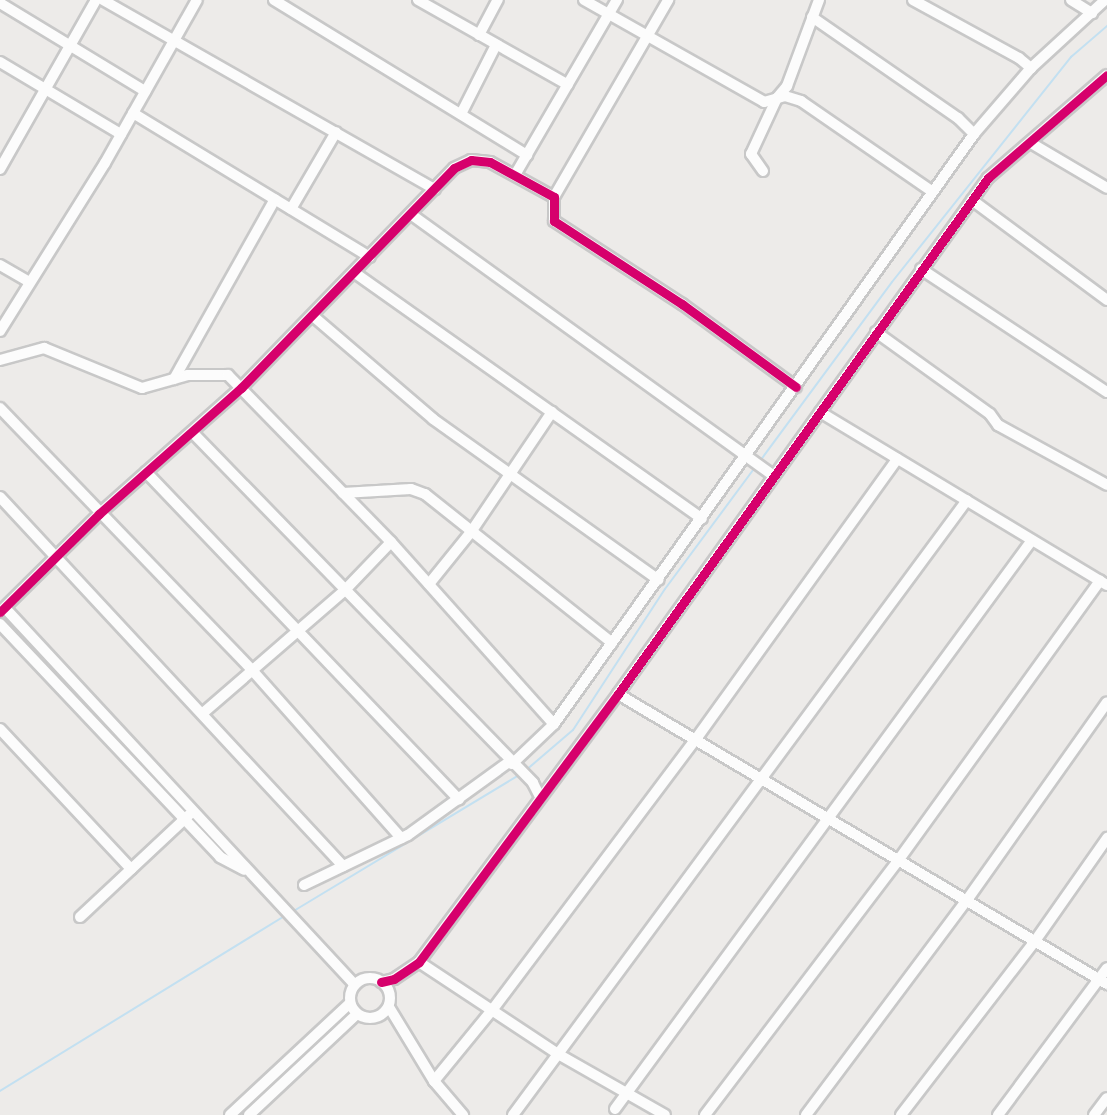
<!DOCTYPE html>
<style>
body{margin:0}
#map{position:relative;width:1107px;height:1115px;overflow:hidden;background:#edebe9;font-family:Mulish,sans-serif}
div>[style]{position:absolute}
.stream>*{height:2px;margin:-1px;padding:0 1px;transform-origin:1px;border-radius:1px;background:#c3e0f1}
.roads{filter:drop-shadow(2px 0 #c8c8c8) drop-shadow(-2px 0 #c8c8c8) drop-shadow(0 2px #c8c8c8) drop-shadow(0 -2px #c8c8c8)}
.minor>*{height:10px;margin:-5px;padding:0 5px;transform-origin:5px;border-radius:5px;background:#fcfcfc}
.minor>.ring{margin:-5px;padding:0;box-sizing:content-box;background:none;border:10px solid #fcfcfc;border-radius:50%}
.cycleway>*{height:9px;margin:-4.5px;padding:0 4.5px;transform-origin:4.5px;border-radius:4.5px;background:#d6006c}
span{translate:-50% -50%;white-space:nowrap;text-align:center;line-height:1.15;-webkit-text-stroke:4.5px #fff;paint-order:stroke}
</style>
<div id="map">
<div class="stream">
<div style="left:760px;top:461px;width:222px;rotate:-53.6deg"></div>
<div style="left:892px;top:282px;width:288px;rotate:-51.5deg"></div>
<div style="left:1071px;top:57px;width:48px;rotate:-40.7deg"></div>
<div style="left:525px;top:771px;width:63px;rotate:-40.5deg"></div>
<div style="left:573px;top:730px;width:168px;rotate:-56.9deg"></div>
<div style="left:665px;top:589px;width:153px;rotate:-53.5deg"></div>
<div style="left:292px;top:912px;width:267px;rotate:-31.1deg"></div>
<div style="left:0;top:1091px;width:334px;rotate:-31.6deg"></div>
</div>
<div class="roads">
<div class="minor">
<div style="left:103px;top:0;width:382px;rotate:29.7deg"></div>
<div style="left:274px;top:0;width:297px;rotate:31.5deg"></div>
<div style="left:418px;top:0;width:172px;rotate:29.5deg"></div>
<div style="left:584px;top:0;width:207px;rotate:29.5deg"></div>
<div style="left:764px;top:102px;width:22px;rotate:-16deg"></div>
<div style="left:785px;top:96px;width:17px;rotate:17deg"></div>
<div style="left:801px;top:101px;width:160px;rotate:34.6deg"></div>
<div style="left:913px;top:0;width:121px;rotate:28.7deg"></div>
<div style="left:1019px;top:58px;width:16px;rotate:40deg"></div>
<div style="left:1071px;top:0;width:25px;rotate:32deg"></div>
<div style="left:0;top:3px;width:170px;rotate:31.3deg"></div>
<div style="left:812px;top:17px;width:178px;rotate:34.7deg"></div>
<div style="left:958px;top:118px;width:23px;rotate:45deg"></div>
<div style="left:479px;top:35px;width:40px;rotate:-62deg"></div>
<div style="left:0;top:62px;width:141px;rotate:30.8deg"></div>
<div style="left:133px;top:113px;width:277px;rotate:31.3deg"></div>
<div style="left:461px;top:114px;width:77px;rotate:-63.1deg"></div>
<div style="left:1031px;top:143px;width:88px;rotate:30.6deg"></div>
<div style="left:0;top:169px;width:194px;rotate:-60.4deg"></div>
<div style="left:763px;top:171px;width:21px;rotate:-125deg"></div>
<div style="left:751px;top:154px;width:62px;rotate:-65.1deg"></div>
<div style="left:777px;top:98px;width:16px;rotate:-50deg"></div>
<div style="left:787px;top:86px;width:92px;rotate:-69.6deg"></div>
<div style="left:515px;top:175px;width:203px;rotate:-59.8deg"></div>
<div style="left:554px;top:197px;width:228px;rotate:-59.9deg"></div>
<div style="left:972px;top:200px;width:168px;rotate:36.5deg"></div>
<div style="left:291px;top:209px;width:89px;rotate:-59.7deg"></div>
<div style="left:412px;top:215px;width:446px;rotate:35.8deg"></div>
<div style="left:0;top:265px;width:34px;rotate:30deg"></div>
<div style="left:921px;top:269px;width:223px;rotate:33.5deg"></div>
<div style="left:355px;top:273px;width:425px;rotate:35.3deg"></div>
<div style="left:313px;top:316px;width:158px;rotate:40.6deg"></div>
<div style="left:433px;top:419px;width:277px;rotate:35.5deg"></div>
<div style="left:0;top:331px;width:198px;rotate:-58deg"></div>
<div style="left:105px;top:163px;width:187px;rotate:-60.6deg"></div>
<div style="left:876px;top:332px;width:140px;rotate:35.7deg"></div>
<div style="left:990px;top:414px;width:14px;rotate:54deg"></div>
<div style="left:998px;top:425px;width:124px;rotate:28.8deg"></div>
<div style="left:0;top:360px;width:46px;rotate:-15.3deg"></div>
<div style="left:44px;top:348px;width:106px;rotate:22.2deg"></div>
<div style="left:142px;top:388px;width:48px;rotate:-15.8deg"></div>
<div style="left:188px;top:375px;width:40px"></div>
<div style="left:228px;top:375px;width:233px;rotate:45.7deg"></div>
<div style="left:391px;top:542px;width:244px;rotate:48.2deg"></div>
<div style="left:174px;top:379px;width:206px;rotate:-60.7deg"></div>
<div style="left:0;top:408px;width:364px;rotate:46.1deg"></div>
<div style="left:252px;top:670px;width:225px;rotate:48.4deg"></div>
<div style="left:820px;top:412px;width:335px;rotate:31.1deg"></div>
<div style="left:193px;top:433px;width:488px;rotate:45.8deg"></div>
<div style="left:533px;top:783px;width:16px;rotate:63deg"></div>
<div style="left:146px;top:472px;width:453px;rotate:46.3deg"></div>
<div style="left:343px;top:493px;width:68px;rotate:-3.4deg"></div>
<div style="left:411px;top:489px;width:15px;rotate:20deg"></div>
<div style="left:425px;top:494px;width:239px;rotate:38.5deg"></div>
<div style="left:0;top:497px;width:504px;rotate:47.09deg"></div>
<div style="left:429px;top:584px;width:67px;rotate:-51.1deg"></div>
<div style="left:471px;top:532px;width:145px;rotate:-56deg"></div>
<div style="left:5px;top:608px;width:514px;rotate:47.13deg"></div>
<div style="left:0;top:612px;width:139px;rotate:-44.7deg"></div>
<div style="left:99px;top:514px;width:190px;rotate:-41.6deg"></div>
<div style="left:241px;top:388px;width:306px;rotate:-45.9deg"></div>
<div style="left:454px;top:168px;width:19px;rotate:-25deg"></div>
<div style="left:471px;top:160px;width:19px;rotate:6deg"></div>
<div style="left:490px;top:162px;width:73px;rotate:28.7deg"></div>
<div style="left:554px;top:197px;width:24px;rotate:90deg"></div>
<div style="left:554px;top:221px;width:153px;rotate:33deg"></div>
<div style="left:682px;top:304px;width:141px;rotate:36.1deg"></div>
<div style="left:0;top:624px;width:320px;rotate:46.6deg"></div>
<div style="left:220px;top:857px;width:27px;rotate:28deg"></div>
<div style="left:618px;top:694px;width:569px;rotate:30.67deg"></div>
<div style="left:203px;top:713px;width:188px;rotate:-40.9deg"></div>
<div style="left:345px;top:590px;width:66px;rotate:-46.2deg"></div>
<div style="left:0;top:729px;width:192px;rotate:46.9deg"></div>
<div style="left:512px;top:764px;width:58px;rotate:-43.6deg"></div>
<div style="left:554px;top:724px;width:724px;rotate:-54.55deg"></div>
<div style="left:974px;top:134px;width:87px;rotate:-49.2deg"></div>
<div style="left:1031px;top:68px;width:100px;rotate:-42.6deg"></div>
<div style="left:304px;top:885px;width:115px;rotate:-25.7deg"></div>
<div style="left:408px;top:835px;width:125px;rotate:-35.9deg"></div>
<div style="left:80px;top:917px;width:149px;rotate:-43.1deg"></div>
<div style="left:419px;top:962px;width:167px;rotate:33.5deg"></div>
<div style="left:558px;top:1054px;width:123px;rotate:29.7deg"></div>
<div class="ring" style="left:350px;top:978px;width:30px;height:30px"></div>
<div style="left:381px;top:982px;width:13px;rotate:-13deg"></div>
<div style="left:394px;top:979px;width:30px;rotate:-34deg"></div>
<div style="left:419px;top:962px;width:334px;rotate:-53.4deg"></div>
<div style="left:618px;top:694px;width:635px;rotate:-54.36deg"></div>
<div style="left:988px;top:178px;width:157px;rotate:-40.9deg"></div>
<div style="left:389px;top:1007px;width:87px;rotate:58.7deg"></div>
<div style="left:434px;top:1081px;width:45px;rotate:49.5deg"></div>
<div style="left:434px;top:1081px;width:93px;rotate:-50.7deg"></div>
<div style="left:493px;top:1009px;width:338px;rotate:-53.1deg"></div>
<div style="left:696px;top:739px;width:345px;rotate:-54.3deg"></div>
<div style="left:615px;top:1109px;width:705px;rotate:-53.76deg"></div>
<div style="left:230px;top:1115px;width:164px;rotate:-43deg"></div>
<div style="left:249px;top:1115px;width:148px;rotate:-43.1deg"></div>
<div style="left:513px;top:1115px;width:764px;rotate:-53.56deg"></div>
<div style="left:705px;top:1115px;width:323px;rotate:-52.8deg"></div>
<div style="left:900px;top:858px;width:342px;rotate:-54.2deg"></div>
<div style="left:806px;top:1115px;width:269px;rotate:-53.2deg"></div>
<div style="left:967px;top:900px;width:242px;rotate:-54.7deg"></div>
<div style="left:901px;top:1115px;width:220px;rotate:-52.4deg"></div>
<div style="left:1035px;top:941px;width:126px;rotate:-55deg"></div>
<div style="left:998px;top:1115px;width:183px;rotate:-53.4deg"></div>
<div style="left:1094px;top:1115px;width:21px;rotate:-53deg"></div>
</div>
</div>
<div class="cycleway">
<div style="left:0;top:612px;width:139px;rotate:-44.7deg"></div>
<div style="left:99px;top:514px;width:190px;rotate:-41.6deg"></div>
<div style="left:241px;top:388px;width:306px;rotate:-45.9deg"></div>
<div style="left:454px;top:168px;width:19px;rotate:-25deg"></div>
<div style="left:471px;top:160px;width:19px;rotate:6deg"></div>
<div style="left:490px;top:162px;width:73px;rotate:28.7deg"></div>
<div style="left:554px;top:197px;width:24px;rotate:90deg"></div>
<div style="left:554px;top:221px;width:153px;rotate:33deg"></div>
<div style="left:682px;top:304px;width:141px;rotate:36.1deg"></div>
<div style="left:381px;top:982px;width:13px;rotate:-13deg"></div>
<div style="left:394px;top:979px;width:30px;rotate:-34deg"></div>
<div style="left:419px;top:962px;width:334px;rotate:-53.4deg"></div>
<div style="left:618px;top:694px;width:635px;rotate:-54.36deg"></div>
<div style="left:988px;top:178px;width:157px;rotate:-40.9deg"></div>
</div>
</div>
